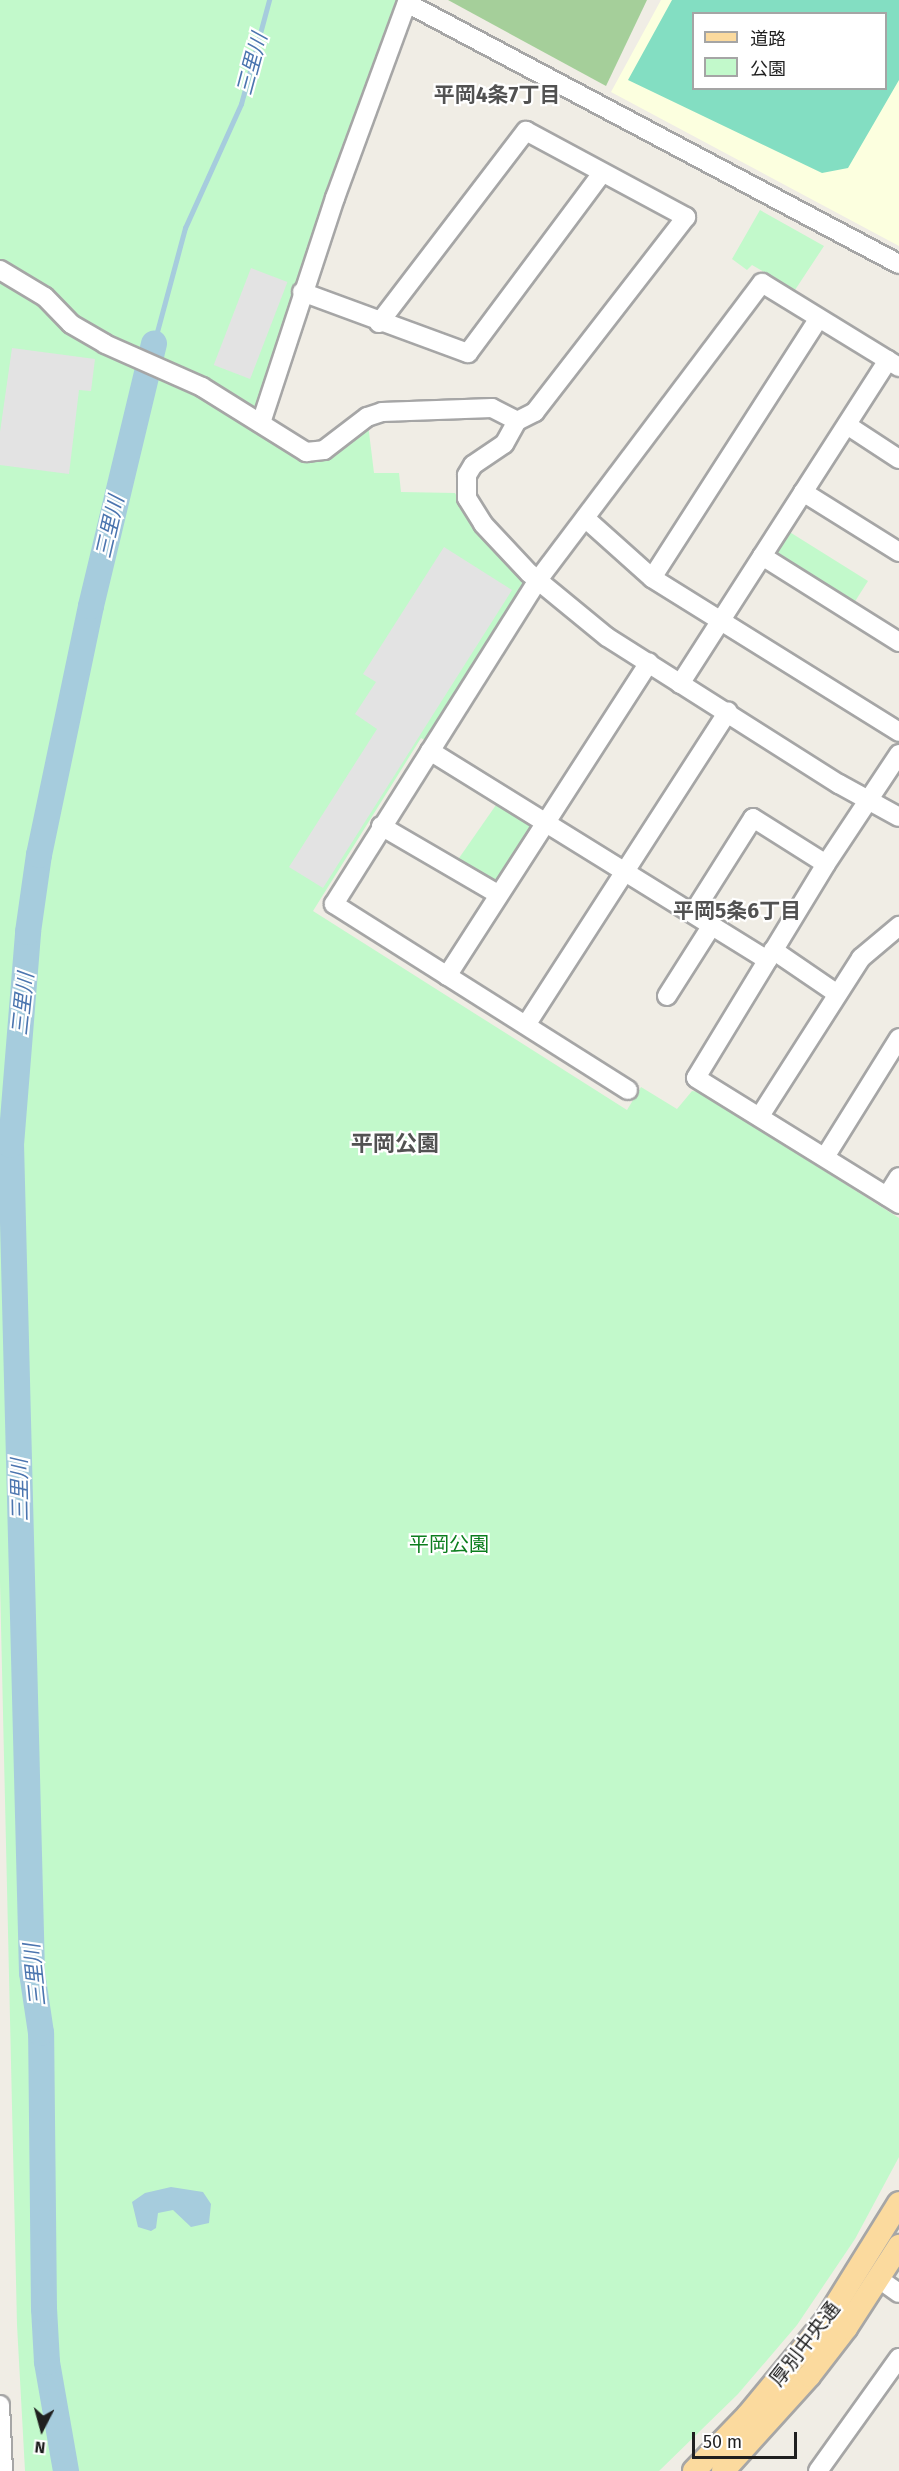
<!DOCTYPE html>
<meta charset="utf-8">
<style>
body{margin:0}
#map{position:relative;width:899px;height:2471px;overflow:hidden;background:#f0ede5;font-family:"Fira Sans","Noto Sans JP",sans-serif}
div>[style]{position:absolute}
.education>*{inset:0;background:#fcffdf}
.forest>*{inset:0;background:#a5cf9a}
.park>*{inset:0;background:#c2f9cb}
.pitch>*{inset:0;background:#83dec2}
.parking>*{inset:0;background:#e3e3e3;transform-origin:0 0}
.water>*{inset:0;background:#a6ccdd}
.stream>*{height:4.5px;margin:-2.25px;padding:0 2.25px;transform-origin:2.25px;border-radius:2.25px;background:#a6ccdd}
.river>*{height:26px;margin:-13px;padding:0 13px;transform-origin:13px;border-radius:13px;background:#a6ccdd}
.roads{filter:drop-shadow(2px 0 #a6a6a6) drop-shadow(-2px 0 #a6a6a6) drop-shadow(0 2px #a6a6a6) drop-shadow(0 -2px #a6a6a6)}
.minor>*{height:18px;margin:-9px;padding:0 9px;transform-origin:9px;border-radius:9px;background:#fff}
.major>*{height:22px;margin:-11px;padding:0 11px;transform-origin:11px;border-radius:11px;background:#fbda9e}
span{translate:-50% -50%;white-space:nowrap;text-align:center;line-height:1.15;-webkit-text-stroke:4.5px #fff;paint-order:stroke}
.park-label{font-size:20px;color:#0c7e1e}
.street-label{font-size:20px;color:#1f1f1f}
.water-label{font-size:21px;color:#4b75af;font-style:italic}
.neighbourhood-label{font-size:21px;color:#525252;font-weight:700}
.quarter-label{font-size:22px;color:#525252;font-weight:700}
.legend{position:absolute;left:692px;top:12px;width:195px;height:78px;box-sizing:border-box;background:#fff;border:2px solid #a5a5a5;margin:0;padding:8px 10px;list-style:none;font-size:18px;color:#1f1f1f}
.legend li{display:flex;align-items:center;gap:12px;height:30px}
.legend b{width:30px;border:2px solid #a5a5a5}
.north{position:absolute;left:12px;top:2399px;width:60px;height:60px;-webkit-text-stroke:4px #fff;paint-order:stroke;rotate:186deg;font-size:16px;font-weight:700;line-height:24px;text-align:center;color:#1f1f1f}
.north::after{content:'';display:block;margin:auto;width:21px;height:27px;background:#1f1f1f;clip-path:polygon(50% 0,100% 100%,50% 72%,0 100%)}
.scale{position:absolute;left:692px;top:2432px;width:105px;height:27px;box-sizing:border-box;border:3px solid #1f1f1f;border-top:0;padding-left:8px;font-size:18px;line-height:21px;white-space:nowrap;color:#1f1f1f;-webkit-text-stroke:4px #fff;paint-order:stroke}
</style>
<div id="map">
<div class="education">
<div style="clip-path:polygon(evenodd,661px 0,899px 0,899px 246px,611px 92px,661px 0,694px 14px,886px 14px,886px 88px,694px 88px,694px 14px)"></div>
</div>
<div class="forest">
<div style="clip-path:polygon(448px 0,647px 0,606px 86px)"></div>
</div>
<div class="park">
<div style="clip-path:polygon(0 0,397px 0,327px 189px,249px 426px,306px 459px,319px 460px,368px 424px,374px 473px,399px 473px,401px 492px,455px 493px,473px 525px,527px 580px,430px 743px,421px 738px,313px 911px,627px 1110px,641px 1087px,677px 1109px,692px 1091px,699px 1092px,899px 1218px,899px 2157px,855px 2239px,797px 2325px,738px 2394px,659px 2471px,25px 2471px,17px 2325px,0 1582px)"></div>
<div style="clip-path:polygon(760px 210px,824px 246px,795px 290px,752px 265px,747px 270px,732px 259px)"></div>
<div style="clip-path:polygon(788px 531px,868px 581px,854px 603px,778px 556px,776px 550px)"></div>
<div style="clip-path:polygon(496px 805px,529px 825px,530px 831px,498px 881px,491px 882px,457px 861px)"></div>
</div>
<div class="pitch">
<div style="clip-path:polygon(evenodd,672px 0,899px 0,899px 80px,848px 168px,822px 173px,628px 80px,672px 0,694px 14px,886px 14px,886px 88px,694px 88px,694px 14px)"></div>
</div>
<div class="parking">
<div style="left:251px;top:268px;width:39px;height:104px;rotate:21deg"></div>
<div style="clip-path:polygon(12px 348px,95px 359px,91px 391px,79px 390px,69px 474px,0 465px,0 432px)"></div>
<div style="clip-path:polygon(444px 547px,512px 590px,323px 888px,289px 867px,377px 729px,355px 714px,376px 682px,363px 674px)"></div>
</div>
<div class="water">
<div style="clip-path:polygon(171px 2187px,203px 2192px,211px 2204px,209px 2223px,191px 2227px,173px 2210px,158px 2213px,156px 2228px,151px 2231px,138px 2227px,132px 2202px,145px 2193px)"></div>
</div>
<div class="stream">
<div style="left:154px;top:343px;width:119px;rotate:-74.9deg"></div>
<div style="left:185px;top:228px;width:136px;rotate:-65.7deg"></div>
<div style="left:241px;top:104px;width:108px;rotate:-74.9deg"></div>
</div>
<div class="river">
<div style="left:66px;top:2471px;width:111px;rotate:-99.9deg"></div>
<div style="left:47px;top:2362px;width:53px;rotate:-93.2deg"></div>
<div style="left:44px;top:2309px;width:276px;rotate:-90.6deg"></div>
<div style="left:41px;top:2033px;width:61px;rotate:-98.5deg"></div>
<div style="left:32px;top:1973px;width:828px;rotate:-91.45deg"></div>
<div style="left:11px;top:1145px;width:214px;rotate:-85.4deg"></div>
<div style="left:28px;top:932px;width:78px;rotate:-81.9deg"></div>
<div style="left:39px;top:855px;width:254px;rotate:-78.2deg"></div>
<div style="left:91px;top:606px;width:270px;rotate:-76.5deg"></div>
</div>
<div class="roads">
<div class="minor">
<div style="left:407px;top:3px;width:557px;rotate:27.95deg"></div>
<div style="left:0;top:270px;width:52px;rotate:31deg"></div>
<div style="left:45px;top:297px;width:37px;rotate:46deg"></div>
<div style="left:71px;top:324px;width:39px;rotate:30deg"></div>
<div style="left:105px;top:344px;width:106px;rotate:23.9deg"></div>
<div style="left:202px;top:387px;width:123px;rotate:32deg"></div>
<div style="left:306px;top:452px;width:18px;rotate:-6deg"></div>
<div style="left:324px;top:450px;width:54px;rotate:-37.5deg"></div>
<div style="left:367px;top:417px;width:16px;rotate:-18deg"></div>
<div style="left:382px;top:412px;width:110px;rotate:-2.1deg"></div>
<div style="left:492px;top:408px;width:28px;rotate:27deg"></div>
<div style="left:302px;top:292px;width:177px;rotate:20.2deg"></div>
<div style="left:468px;top:353px;width:224px;rotate:-53.3deg"></div>
<div style="left:379px;top:323px;width:242px;rotate:-52.6deg"></div>
<div style="left:526px;top:131px;width:182px;rotate:28.3deg"></div>
<div style="left:686px;top:217px;width:247px;rotate:127.8deg"></div>
<div style="left:535px;top:412px;width:20px;rotate:153deg"></div>
<div style="left:517px;top:421px;width:26px;rotate:119deg"></div>
<div style="left:504px;top:444px;width:37px;rotate:146deg"></div>
<div style="left:473px;top:465px;width:12px;rotate:121deg"></div>
<div style="left:467px;top:475px;width:23px;rotate:90deg"></div>
<div style="left:467px;top:498px;width:31px;rotate:58deg"></div>
<div style="left:483px;top:524px;width:67px;rotate:46.8deg"></div>
<div style="left:529px;top:573px;width:101px;rotate:39.4deg"></div>
<div style="left:607px;top:637px;width:275px;rotate:32.4deg"></div>
<div style="left:839px;top:784px;width:68px;rotate:28.8deg"></div>
<div style="left:261px;top:423px;width:237px;rotate:-71.8deg"></div>
<div style="left:335px;top:198px;width:211px;rotate:-69.8deg"></div>
<div style="left:847px;top:425px;width:62px;rotate:33.2deg"></div>
<div style="left:803px;top:492px;width:113px;rotate:32deg"></div>
<div style="left:585px;top:518px;width:90px;rotate:41.8deg"></div>
<div style="left:652px;top:578px;width:291px;rotate:31.9deg"></div>
<div style="left:762px;top:556px;width:162px;rotate:32.1deg"></div>
<div style="left:652px;top:578px;width:308px;rotate:-57.3deg"></div>
<div style="left:680px;top:684px;width:385px;rotate:-57.3deg"></div>
<div style="left:430px;top:751px;width:397px;rotate:31.8deg"></div>
<div style="left:899px;top:754px;width:132px;rotate:123.6deg"></div>
<div style="left:826px;top:864px;width:250px;rotate:121.3deg"></div>
<div style="left:696px;top:1078px;width:239px;rotate:31.8deg"></div>
<div style="left:381px;top:826px;width:135px;rotate:30.2deg"></div>
<div style="left:693px;top:913px;width:112px;rotate:-57.7deg"></div>
<div style="left:753px;top:818px;width:86px;rotate:32.2deg"></div>
<div style="left:773px;top:950px;width:76px;rotate:34.3deg"></div>
<div style="left:447px;top:976px;width:373px;rotate:-57.2deg"></div>
<div style="left:667px;top:996px;width:84px;rotate:-57.6deg"></div>
<div style="left:526px;top:1025px;width:373px;rotate:-57.2deg"></div>
<div style="left:628px;top:1090px;width:348px;rotate:-147.7deg"></div>
<div style="left:334px;top:904px;width:383px;rotate:-57.8deg"></div>
<div style="left:538px;top:580px;width:372px;rotate:-53deg"></div>
<div style="left:762px;top:283px;width:161px;rotate:31.5deg"></div>
<div style="left:760px;top:1116px;width:188px;rotate:-57.4deg"></div>
<div style="left:861px;top:958px;width:50px;rotate:-40.1deg"></div>
<div style="left:825px;top:1157px;width:140px;rotate:-58.1deg"></div>
<div style="left:887px;top:1196px;width:22px;rotate:-58deg"></div>
<div style="left:879px;top:2279px;width:24px;rotate:35deg"></div>
<div style="left:0;top:2405px;width:66px;rotate:87.4deg"></div>
<div style="left:818px;top:2471px;width:139px;rotate:-54.4deg"></div>
</div>
<div class="major">
<div style="left:694px;top:2471px;width:78px;rotate:-46deg"></div>
<div style="left:748px;top:2415px;width:121px;rotate:-50.4deg"></div>
<div style="left:825px;top:2322px;width:140px;rotate:-58.1deg"></div>
<div style="left:723px;top:2471px;width:128px;rotate:-47.8deg"></div>
<div style="left:809px;top:2376px;width:61px;rotate:-52.4deg"></div>
<div style="left:846px;top:2328px;width:98px;rotate:-57.1deg"></div>
</div>
</div>
<div class="park-label">
<span style="left:449px;top:1544px">平岡公園</span>
</div>
<div class="street-label">
<span style="left:805px;top:2344px;rotate:-52deg">厚別中央通</span>
</div>
<div class="water-label">
<span style="left:252px;top:64px;rotate:-75deg">三里川</span>
<span style="left:110px;top:527px;rotate:-77deg">三里川</span>
<span style="left:23px;top:1004px;rotate:-84deg">三里川</span>
<span style="left:20px;top:1490px;rotate:-91deg">三里川</span>
<span style="left:35px;top:1975px;rotate:-96deg">三里川</span>
</div>
<div class="neighbourhood-label">
<span style="left:497px;top:95px">平岡4条7丁目</span>
<span style="left:737px;top:911px">平岡5条6丁目</span>
</div>
<div class="quarter-label">
<span style="left:395px;top:1144px">平岡公園</span>
</div>
<ul class="legend">
<li><b style="height:8px;background:#fbda9e"></b>道路</li>
<li><b style="height:16px;background:#c2f9cb"></b>公園</li>
</ul>
<div class="north">N</div>
<div class="scale">50 m</div>
</div>
